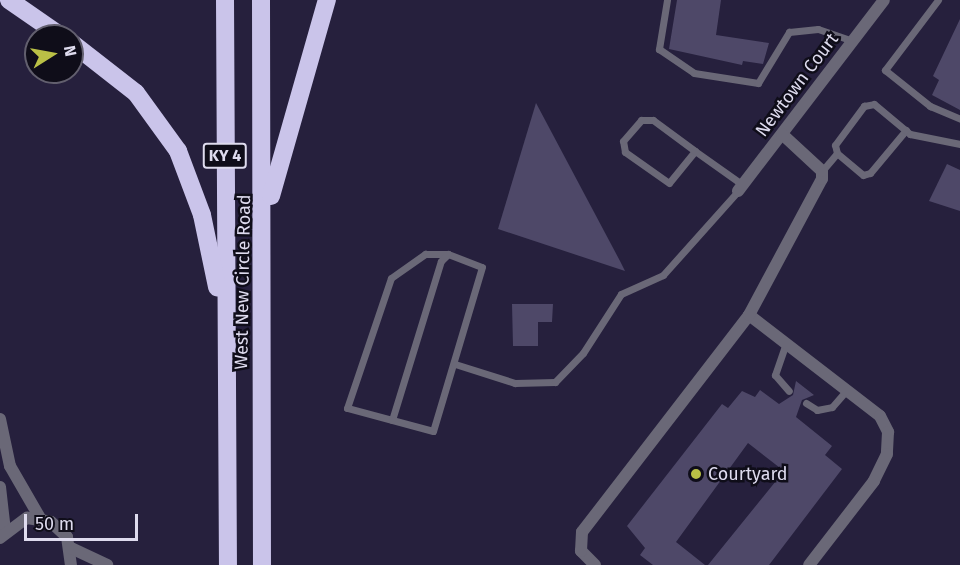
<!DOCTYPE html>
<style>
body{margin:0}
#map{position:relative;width:960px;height:565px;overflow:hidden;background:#26203d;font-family:"Fira Sans",sans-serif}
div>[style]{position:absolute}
.building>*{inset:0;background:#4e4868}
.service>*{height:7px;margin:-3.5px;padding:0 3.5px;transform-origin:3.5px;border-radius:3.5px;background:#6a6877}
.minor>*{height:12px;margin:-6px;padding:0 6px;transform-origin:6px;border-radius:6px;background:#6a6877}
.motorway>*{height:18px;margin:-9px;padding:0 9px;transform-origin:9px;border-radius:9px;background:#cac4ea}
.dots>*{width:16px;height:16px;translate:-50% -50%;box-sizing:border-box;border:3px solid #0f0d19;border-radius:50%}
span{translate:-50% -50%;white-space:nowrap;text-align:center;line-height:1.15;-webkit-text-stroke:5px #0f0d19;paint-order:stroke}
.shield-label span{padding:2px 4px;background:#0f0d19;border:2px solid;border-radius:4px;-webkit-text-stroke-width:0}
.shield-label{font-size:16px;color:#dedbee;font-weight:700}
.street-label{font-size:18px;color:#dedbee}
.poi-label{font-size:18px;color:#dedbee}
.left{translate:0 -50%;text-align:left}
.north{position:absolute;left:24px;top:24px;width:60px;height:60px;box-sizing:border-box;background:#0f0d19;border:2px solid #625f6e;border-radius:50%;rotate:79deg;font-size:16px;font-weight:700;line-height:24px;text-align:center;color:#dedbee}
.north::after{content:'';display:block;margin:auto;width:21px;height:27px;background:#bac046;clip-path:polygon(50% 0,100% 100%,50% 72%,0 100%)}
.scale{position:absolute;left:24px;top:514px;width:114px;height:27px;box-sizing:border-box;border:3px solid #dedbee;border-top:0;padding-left:8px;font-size:18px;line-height:21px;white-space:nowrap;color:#dedbee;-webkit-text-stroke:4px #0f0d19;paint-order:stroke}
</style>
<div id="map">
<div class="building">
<div style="clip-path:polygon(677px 0,721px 0,716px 35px,769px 43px,763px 64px,743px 61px,742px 65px,669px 49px)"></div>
<div style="clip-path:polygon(960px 19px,960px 110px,932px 95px,939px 80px,933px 76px)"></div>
<div style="clip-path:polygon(536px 103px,620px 261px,625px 271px,498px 229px)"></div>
<div style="clip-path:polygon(947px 164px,960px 170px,960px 211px,929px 201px)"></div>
<div style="clip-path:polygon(512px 304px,553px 304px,552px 322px,538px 322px,538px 346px,513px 346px)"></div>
<div style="clip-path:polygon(796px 381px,814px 395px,802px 400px,796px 417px,832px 446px,825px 455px,842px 469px,769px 565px,708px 565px,784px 471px,748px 443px,676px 542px,705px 565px,653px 565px,640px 555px,645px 548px,627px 526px,722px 404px,728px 408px,742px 391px,755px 397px,760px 390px,779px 404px,793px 395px)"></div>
</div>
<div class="service">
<div style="left:667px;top:0;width:50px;rotate:99.3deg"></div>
<div style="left:659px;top:49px;width:42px;rotate:34.4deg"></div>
<div style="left:694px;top:73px;width:65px;rotate:8.9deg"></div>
<div style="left:758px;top:83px;width:60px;rotate:-58.7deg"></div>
<div style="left:789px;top:32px;width:29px;rotate:-6deg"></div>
<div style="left:818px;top:29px;width:37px;rotate:19deg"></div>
<div style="left:938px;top:0;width:88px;rotate:127.1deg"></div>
<div style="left:885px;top:70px;width:58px;rotate:38.7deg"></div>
<div style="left:930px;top:106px;width:33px;rotate:23deg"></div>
<div style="left:906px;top:130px;width:56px;rotate:129.9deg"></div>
<div style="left:870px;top:173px;width:7px;rotate:164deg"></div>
<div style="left:863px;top:175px;width:34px;rotate:-140deg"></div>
<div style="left:837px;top:153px;width:8px;rotate:-104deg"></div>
<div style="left:835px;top:145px;width:49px;rotate:-53.4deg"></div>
<div style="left:864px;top:106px;width:10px;rotate:-11deg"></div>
<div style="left:874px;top:104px;width:47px;rotate:39.8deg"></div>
<div style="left:910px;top:134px;width:51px;rotate:11.3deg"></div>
<div style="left:695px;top:151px;width:41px;rotate:129.1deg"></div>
<div style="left:669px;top:183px;width:54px;rotate:-144.8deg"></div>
<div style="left:625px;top:152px;width:11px;rotate:-100deg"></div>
<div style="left:623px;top:141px;width:28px;rotate:-49deg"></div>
<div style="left:641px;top:120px;width:12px"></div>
<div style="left:653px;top:120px;width:52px;rotate:36.4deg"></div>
<div style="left:695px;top:151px;width:59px;rotate:35.3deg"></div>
<div style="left:822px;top:171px;width:23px;rotate:-50deg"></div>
<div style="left:425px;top:254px;width:23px"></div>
<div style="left:448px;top:254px;width:36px;rotate:21deg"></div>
<div style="left:482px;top:267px;width:171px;rotate:106.6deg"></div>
<div style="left:433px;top:431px;width:89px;rotate:-165deg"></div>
<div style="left:347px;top:408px;width:137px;rotate:-71.3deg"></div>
<div style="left:391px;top:278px;width:42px;rotate:-35.2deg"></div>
<div style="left:786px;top:343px;width:34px;rotate:109deg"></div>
<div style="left:775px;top:375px;width:21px;rotate:49deg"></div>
<div style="left:455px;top:364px;width:63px;rotate:17.6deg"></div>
<div style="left:515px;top:383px;width:40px;rotate:-1.4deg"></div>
<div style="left:555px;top:382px;width:40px;rotate:-46deg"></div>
<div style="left:583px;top:353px;width:70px;rotate:-57.2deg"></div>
<div style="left:621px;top:294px;width:46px;rotate:-24.3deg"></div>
<div style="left:663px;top:275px;width:113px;rotate:-48.2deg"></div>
<div style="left:806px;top:403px;width:13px;rotate:32deg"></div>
<div style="left:817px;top:410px;width:15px;rotate:-11deg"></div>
<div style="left:832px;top:407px;width:23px;rotate:-49deg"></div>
<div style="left:392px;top:420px;width:166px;rotate:-72.9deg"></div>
<div style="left:441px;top:261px;width:10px;rotate:-45deg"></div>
</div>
<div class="minor">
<div style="left:738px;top:191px;width:240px;rotate:-52.6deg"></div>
<div style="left:749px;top:315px;width:165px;rotate:37.6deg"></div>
<div style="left:880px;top:416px;width:18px;rotate:63deg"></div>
<div style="left:888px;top:432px;width:22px;rotate:93deg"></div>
<div style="left:887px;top:454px;width:30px;rotate:116deg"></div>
<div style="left:874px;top:481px;width:106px;rotate:127.7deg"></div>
<div style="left:0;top:419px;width:48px;rotate:78deg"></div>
<div style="left:10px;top:466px;width:60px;rotate:60deg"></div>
<div style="left:0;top:487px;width:44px;rotate:83.5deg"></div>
<div style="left:0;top:538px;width:34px;rotate:-37deg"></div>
<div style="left:27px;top:518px;width:24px;rotate:9deg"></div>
<div style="left:51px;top:522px;width:22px;rotate:43deg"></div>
<div style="left:67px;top:537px;width:28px;rotate:82deg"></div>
<div style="left:71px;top:548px;width:40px;rotate:25deg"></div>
<div style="left:595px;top:565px;width:20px;rotate:-135deg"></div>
<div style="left:581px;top:551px;width:19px;rotate:-87deg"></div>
<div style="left:582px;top:532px;width:274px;rotate:-52.4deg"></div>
<div style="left:749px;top:315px;width:154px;rotate:-61.8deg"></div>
<div style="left:822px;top:179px;width:8px;rotate:-90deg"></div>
<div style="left:822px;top:171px;width:54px;rotate:-137.2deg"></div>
</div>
<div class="motorway">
<div style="left:9px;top:0;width:63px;rotate:34.7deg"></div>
<div style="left:225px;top:0;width:565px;rotate:89.7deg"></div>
<div style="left:261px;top:0;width:565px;rotate:89.9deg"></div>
<div style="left:72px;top:43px;width:81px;rotate:38deg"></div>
<div style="left:136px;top:93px;width:72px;rotate:54.1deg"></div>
<div style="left:178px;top:151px;width:68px;rotate:69.4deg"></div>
<div style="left:202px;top:215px;width:74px;rotate:78.2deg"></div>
<div style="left:271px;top:196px;width:204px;rotate:-74.1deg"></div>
</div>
<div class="dots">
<div style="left:696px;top:474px;background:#bac046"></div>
</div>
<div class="shield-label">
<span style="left:225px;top:156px">KY 4</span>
</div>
<div class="street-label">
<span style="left:797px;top:85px;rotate:-53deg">Newtown Court</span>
<span style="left:243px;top:282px;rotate:-89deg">West New Circle Road</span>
</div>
<div class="poi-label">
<span class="left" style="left:708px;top:474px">Courtyard</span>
</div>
<div class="north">N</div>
<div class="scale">50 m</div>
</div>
